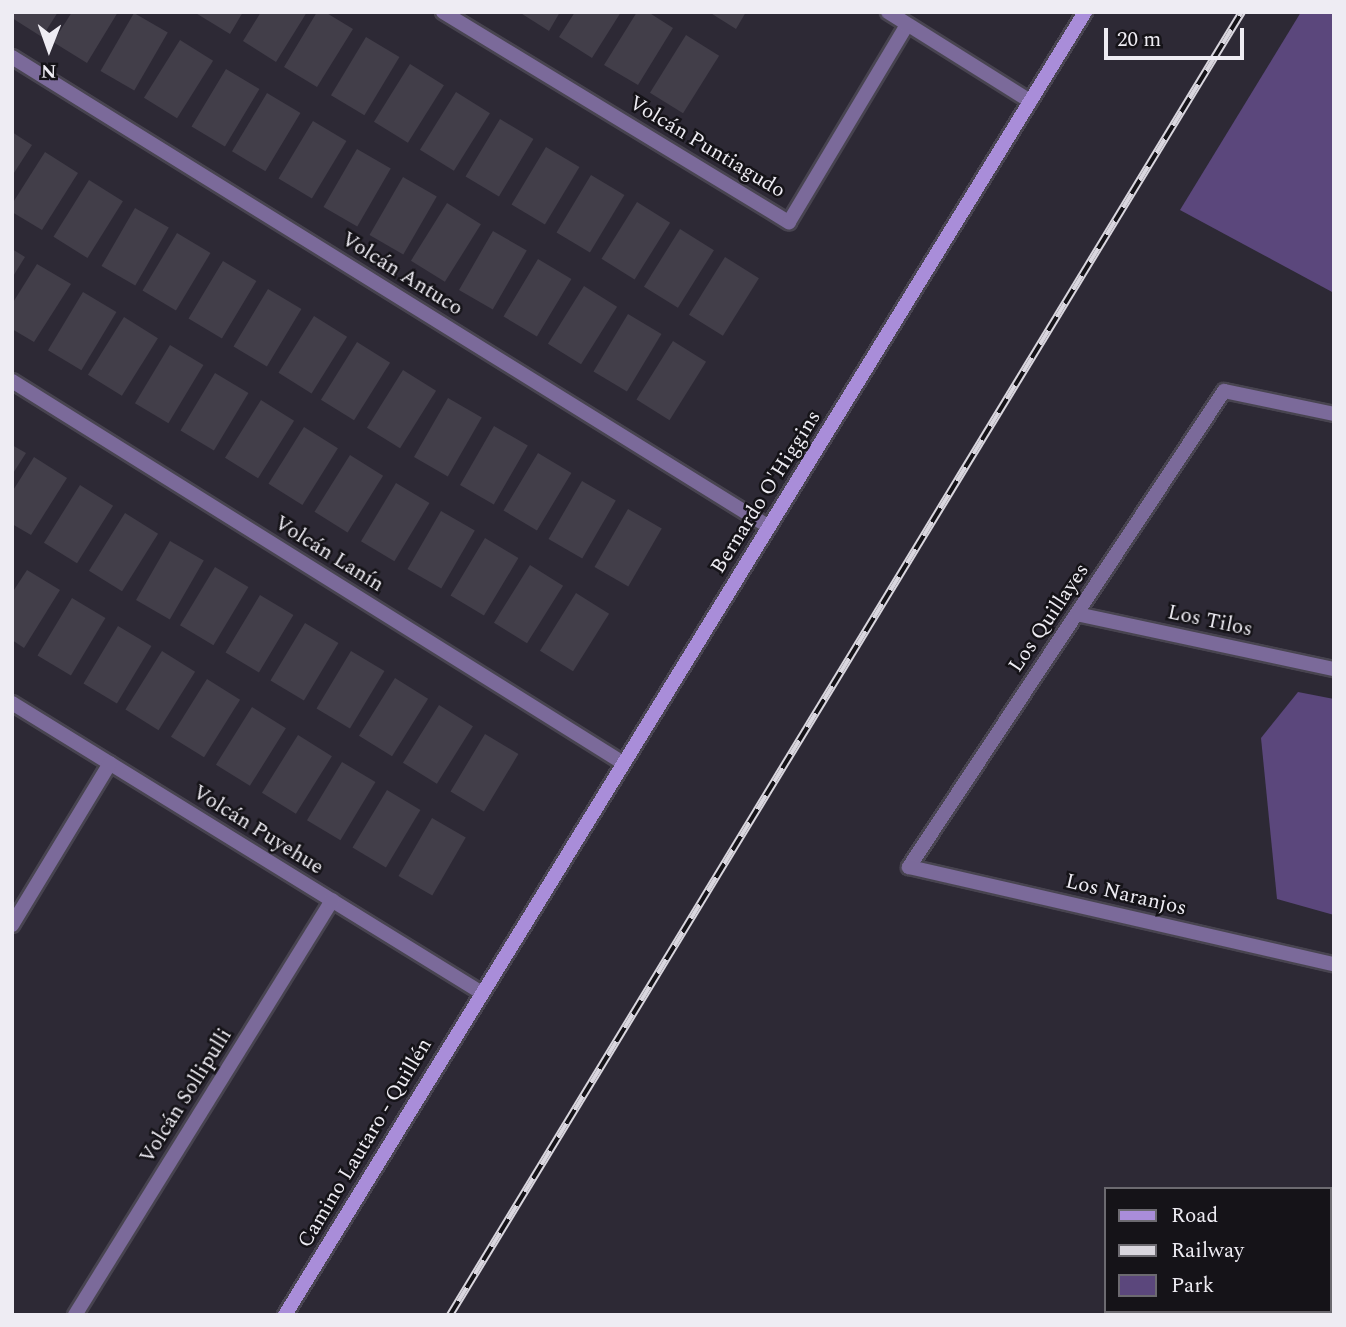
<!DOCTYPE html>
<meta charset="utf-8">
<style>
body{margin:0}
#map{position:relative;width:1346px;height:1327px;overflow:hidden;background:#2d2935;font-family:Spectral,serif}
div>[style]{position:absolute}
.green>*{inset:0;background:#5b477c}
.building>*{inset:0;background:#423e49;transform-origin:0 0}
.roads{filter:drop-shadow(2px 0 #484450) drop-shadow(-2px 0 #484450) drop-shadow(0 2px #484450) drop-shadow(0 -2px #484450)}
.minor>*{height:14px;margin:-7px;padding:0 7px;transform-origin:7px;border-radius:7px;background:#7b6a9a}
.secondary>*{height:14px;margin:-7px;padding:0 7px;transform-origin:7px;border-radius:7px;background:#a98dd9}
.rail>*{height:8px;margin-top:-4px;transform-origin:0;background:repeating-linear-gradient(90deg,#151318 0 16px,#d9d6de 0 32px);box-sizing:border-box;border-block:2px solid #d9d6de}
span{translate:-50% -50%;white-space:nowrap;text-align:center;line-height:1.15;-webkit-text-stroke:5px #151318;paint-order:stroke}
.street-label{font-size:21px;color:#eeecf3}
.frame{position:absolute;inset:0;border:14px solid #eeecf3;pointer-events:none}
.legend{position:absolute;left:1104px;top:1187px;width:228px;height:126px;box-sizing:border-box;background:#151318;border:2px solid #6c6a70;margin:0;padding:9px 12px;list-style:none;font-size:21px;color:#eeecf3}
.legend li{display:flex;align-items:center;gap:14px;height:35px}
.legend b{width:35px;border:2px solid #6c6a70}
.north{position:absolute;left:14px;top:14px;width:70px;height:70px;-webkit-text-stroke:5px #151318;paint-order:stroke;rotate:181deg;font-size:19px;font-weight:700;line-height:28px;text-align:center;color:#eeecf3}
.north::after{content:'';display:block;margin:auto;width:24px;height:32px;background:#eeecf3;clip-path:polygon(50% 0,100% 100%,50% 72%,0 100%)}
.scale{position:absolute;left:1104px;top:28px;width:140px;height:32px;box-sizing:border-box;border:4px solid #eeecf3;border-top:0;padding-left:9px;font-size:21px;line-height:24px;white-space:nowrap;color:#eeecf3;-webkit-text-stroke:5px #151318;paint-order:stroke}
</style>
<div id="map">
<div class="green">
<div style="clip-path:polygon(1301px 12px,1334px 12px,1334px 293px,1180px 210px)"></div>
<div style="clip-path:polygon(1298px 692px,1334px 699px,1334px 915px,1277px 899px,1261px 738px)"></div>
</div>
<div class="building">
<div style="clip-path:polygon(12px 12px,58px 12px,42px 37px,12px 18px)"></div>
<div style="clip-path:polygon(72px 12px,118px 12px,87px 63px,53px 42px)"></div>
<div style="clip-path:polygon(194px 12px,243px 12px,230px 34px)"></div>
<div style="clip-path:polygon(261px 12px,307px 12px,276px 62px,243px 41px)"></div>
<div style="clip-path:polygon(317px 12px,325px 12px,353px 29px,317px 87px,284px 67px)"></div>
<div style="clip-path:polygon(519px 12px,560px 12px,549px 31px)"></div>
<div style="clip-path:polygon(575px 12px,621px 12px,592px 58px,559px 37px)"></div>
<div style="clip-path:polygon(637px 12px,648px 12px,673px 28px,638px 85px,604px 65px)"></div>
<div style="clip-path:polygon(709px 12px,746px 12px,736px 29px)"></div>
<div style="left:134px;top:13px;width:39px;height:67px;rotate:30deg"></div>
<div style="left:686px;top:35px;width:39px;height:68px;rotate:32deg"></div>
<div style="left:366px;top:37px;width:39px;height:68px;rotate:31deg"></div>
<div style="left:180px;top:40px;width:39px;height:68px;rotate:32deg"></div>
<div style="left:410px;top:64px;width:40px;height:68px;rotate:32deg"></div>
<div style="left:226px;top:69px;width:39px;height:67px;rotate:31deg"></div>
<div style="left:456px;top:92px;width:40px;height:68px;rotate:32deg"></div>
<div style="left:267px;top:93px;width:39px;height:68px;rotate:31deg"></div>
<div style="left:500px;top:119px;width:39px;height:67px;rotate:31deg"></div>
<div style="left:313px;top:121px;width:39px;height:67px;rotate:31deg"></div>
<div style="clip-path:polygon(12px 132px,32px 145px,12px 176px)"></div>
<div style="left:546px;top:147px;width:39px;height:67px;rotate:31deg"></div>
<div style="left:357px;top:149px;width:39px;height:67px;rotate:30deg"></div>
<div style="clip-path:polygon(45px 152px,78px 173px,42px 230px,12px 212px,12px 204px)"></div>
<div style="left:591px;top:175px;width:39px;height:67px;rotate:31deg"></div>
<div style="left:403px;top:177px;width:39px;height:67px;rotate:30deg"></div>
<div style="left:89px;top:180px;width:40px;height:67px;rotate:32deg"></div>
<div style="left:637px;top:202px;width:39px;height:67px;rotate:32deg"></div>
<div style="left:447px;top:203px;width:40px;height:68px;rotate:32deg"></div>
<div style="left:135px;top:208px;width:39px;height:67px;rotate:30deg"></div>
<div style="left:680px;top:229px;width:40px;height:68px;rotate:32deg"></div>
<div style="left:493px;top:231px;width:39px;height:68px;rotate:30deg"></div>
<div style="left:177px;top:233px;width:39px;height:67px;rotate:31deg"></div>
<div style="clip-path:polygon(12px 249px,25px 257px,12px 278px)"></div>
<div style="left:725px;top:257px;width:40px;height:68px;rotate:32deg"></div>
<div style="left:538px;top:259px;width:39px;height:67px;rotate:31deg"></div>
<div style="left:223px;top:261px;width:39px;height:67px;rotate:31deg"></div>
<div style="clip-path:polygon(37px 264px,71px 284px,34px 342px,12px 329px,12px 304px)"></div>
<div style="left:584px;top:286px;width:39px;height:68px;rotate:32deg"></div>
<div style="left:268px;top:289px;width:39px;height:67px;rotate:31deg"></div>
<div style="left:83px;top:292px;width:39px;height:68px;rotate:31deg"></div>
<div style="left:628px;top:314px;width:39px;height:67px;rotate:31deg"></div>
<div style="left:314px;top:316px;width:39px;height:67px;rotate:32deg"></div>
<div style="left:124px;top:317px;width:40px;height:68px;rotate:32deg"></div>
<div style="left:673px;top:341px;width:39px;height:69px;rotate:32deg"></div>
<div style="left:357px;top:342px;width:39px;height:68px;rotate:32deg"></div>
<div style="left:170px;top:345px;width:39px;height:68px;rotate:31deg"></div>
<div style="left:403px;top:370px;width:39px;height:68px;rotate:32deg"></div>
<div style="left:215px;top:373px;width:39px;height:67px;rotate:31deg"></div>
<div style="left:448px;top:398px;width:39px;height:68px;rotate:30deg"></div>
<div style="left:261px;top:400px;width:39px;height:68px;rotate:32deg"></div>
<div style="left:494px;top:426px;width:39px;height:68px;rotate:30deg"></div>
<div style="left:304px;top:427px;width:40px;height:67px;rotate:32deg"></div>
<div style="clip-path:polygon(12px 445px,26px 453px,12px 475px)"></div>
<div style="left:538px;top:453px;width:39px;height:67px;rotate:31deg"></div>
<div style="left:350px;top:455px;width:39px;height:67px;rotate:32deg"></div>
<div style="clip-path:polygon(34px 457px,67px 478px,31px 535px,12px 524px,12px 492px)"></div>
<div style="left:582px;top:481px;width:39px;height:67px;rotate:30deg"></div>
<div style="left:396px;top:483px;width:39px;height:68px;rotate:31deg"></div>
<div style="left:80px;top:485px;width:39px;height:68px;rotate:32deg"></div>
<div style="left:628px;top:509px;width:39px;height:67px;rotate:30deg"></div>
<div style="left:441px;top:511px;width:39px;height:67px;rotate:30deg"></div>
<div style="left:125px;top:513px;width:39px;height:68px;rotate:32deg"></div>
<div style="left:485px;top:538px;width:39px;height:67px;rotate:31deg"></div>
<div style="left:170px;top:541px;width:39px;height:68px;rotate:30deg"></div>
<div style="left:530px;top:565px;width:39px;height:68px;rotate:32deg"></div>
<div style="left:215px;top:567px;width:39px;height:68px;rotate:31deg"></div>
<div style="clip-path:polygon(27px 570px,60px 590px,24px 648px,12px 640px,12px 593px)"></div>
<div style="left:576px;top:593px;width:39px;height:68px;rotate:32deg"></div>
<div style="left:260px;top:595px;width:39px;height:67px;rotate:31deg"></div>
<div style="left:72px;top:598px;width:39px;height:67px;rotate:31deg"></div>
<div style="left:305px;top:623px;width:39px;height:67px;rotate:31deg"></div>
<div style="left:118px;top:626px;width:39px;height:67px;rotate:31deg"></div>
<div style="left:162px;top:651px;width:39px;height:69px;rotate:32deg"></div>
<div style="left:351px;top:651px;width:39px;height:67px;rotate:31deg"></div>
<div style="left:395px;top:678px;width:39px;height:68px;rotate:32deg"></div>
<div style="left:207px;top:679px;width:39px;height:68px;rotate:32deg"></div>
<div style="left:439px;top:705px;width:40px;height:68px;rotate:32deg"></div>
<div style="left:252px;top:707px;width:40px;height:68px;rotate:32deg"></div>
<div style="left:485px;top:734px;width:39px;height:67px;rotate:31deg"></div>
<div style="left:298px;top:735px;width:40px;height:68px;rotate:32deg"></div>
<div style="left:342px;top:762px;width:39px;height:68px;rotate:31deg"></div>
<div style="left:387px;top:790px;width:39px;height:67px;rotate:31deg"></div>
<div style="left:432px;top:818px;width:39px;height:67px;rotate:30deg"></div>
</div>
<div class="roads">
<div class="minor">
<div style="left:443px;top:12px;width:405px;rotate:31.3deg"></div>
<div style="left:789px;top:222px;width:230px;rotate:-59.1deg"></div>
<div style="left:888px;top:12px;width:168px;rotate:32.1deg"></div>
<div style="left:12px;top:57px;width:891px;rotate:31.83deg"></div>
<div style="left:12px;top:381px;width:721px;rotate:32.01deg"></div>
<div style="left:1334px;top:414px;width:112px;rotate:-168.2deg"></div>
<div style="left:1224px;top:391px;width:571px;rotate:123.5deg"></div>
<div style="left:909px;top:867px;width:436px;rotate:12.9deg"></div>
<div style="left:1077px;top:614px;width:263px;rotate:12.1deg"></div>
<div style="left:12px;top:703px;width:552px;rotate:31.68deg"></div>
<div style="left:12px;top:925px;width:189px;rotate:-58.8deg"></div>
<div style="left:75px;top:1315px;width:488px;rotate:-58.2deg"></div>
</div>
<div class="secondary">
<div style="left:285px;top:1315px;width:1529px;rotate:-58.45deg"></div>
</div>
</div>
<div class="rail">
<div style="left:450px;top:1315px;width:1525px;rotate:-58.71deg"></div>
</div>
<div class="street-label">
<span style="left:707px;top:147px;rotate:31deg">Volcán Puntiagudo</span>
<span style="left:402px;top:274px;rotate:32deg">Volcán Antuco</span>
<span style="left:766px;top:492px;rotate:-58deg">Bernardo O'Higgins</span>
<span style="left:329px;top:554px;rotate:32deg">Volcán Lanín</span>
<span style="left:1049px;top:618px;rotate:-56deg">Los Quillayes</span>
<span style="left:1210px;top:621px;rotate:12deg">Los Tilos</span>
<span style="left:258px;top:830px;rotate:32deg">Volcán Puyehue</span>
<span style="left:1126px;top:895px;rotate:13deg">Los Naranjos</span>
<span style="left:186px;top:1096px;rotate:-58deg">Volcán Sollipulli</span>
<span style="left:365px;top:1143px;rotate:-59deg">Camino Lautaro - Quillén</span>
</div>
<div class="frame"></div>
<ul class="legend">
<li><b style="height:9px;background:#a98dd9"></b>Road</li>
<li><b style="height:9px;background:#d9d6de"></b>Railway</li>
<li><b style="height:19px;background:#5b477c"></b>Park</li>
</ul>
<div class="north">N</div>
<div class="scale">20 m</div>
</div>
